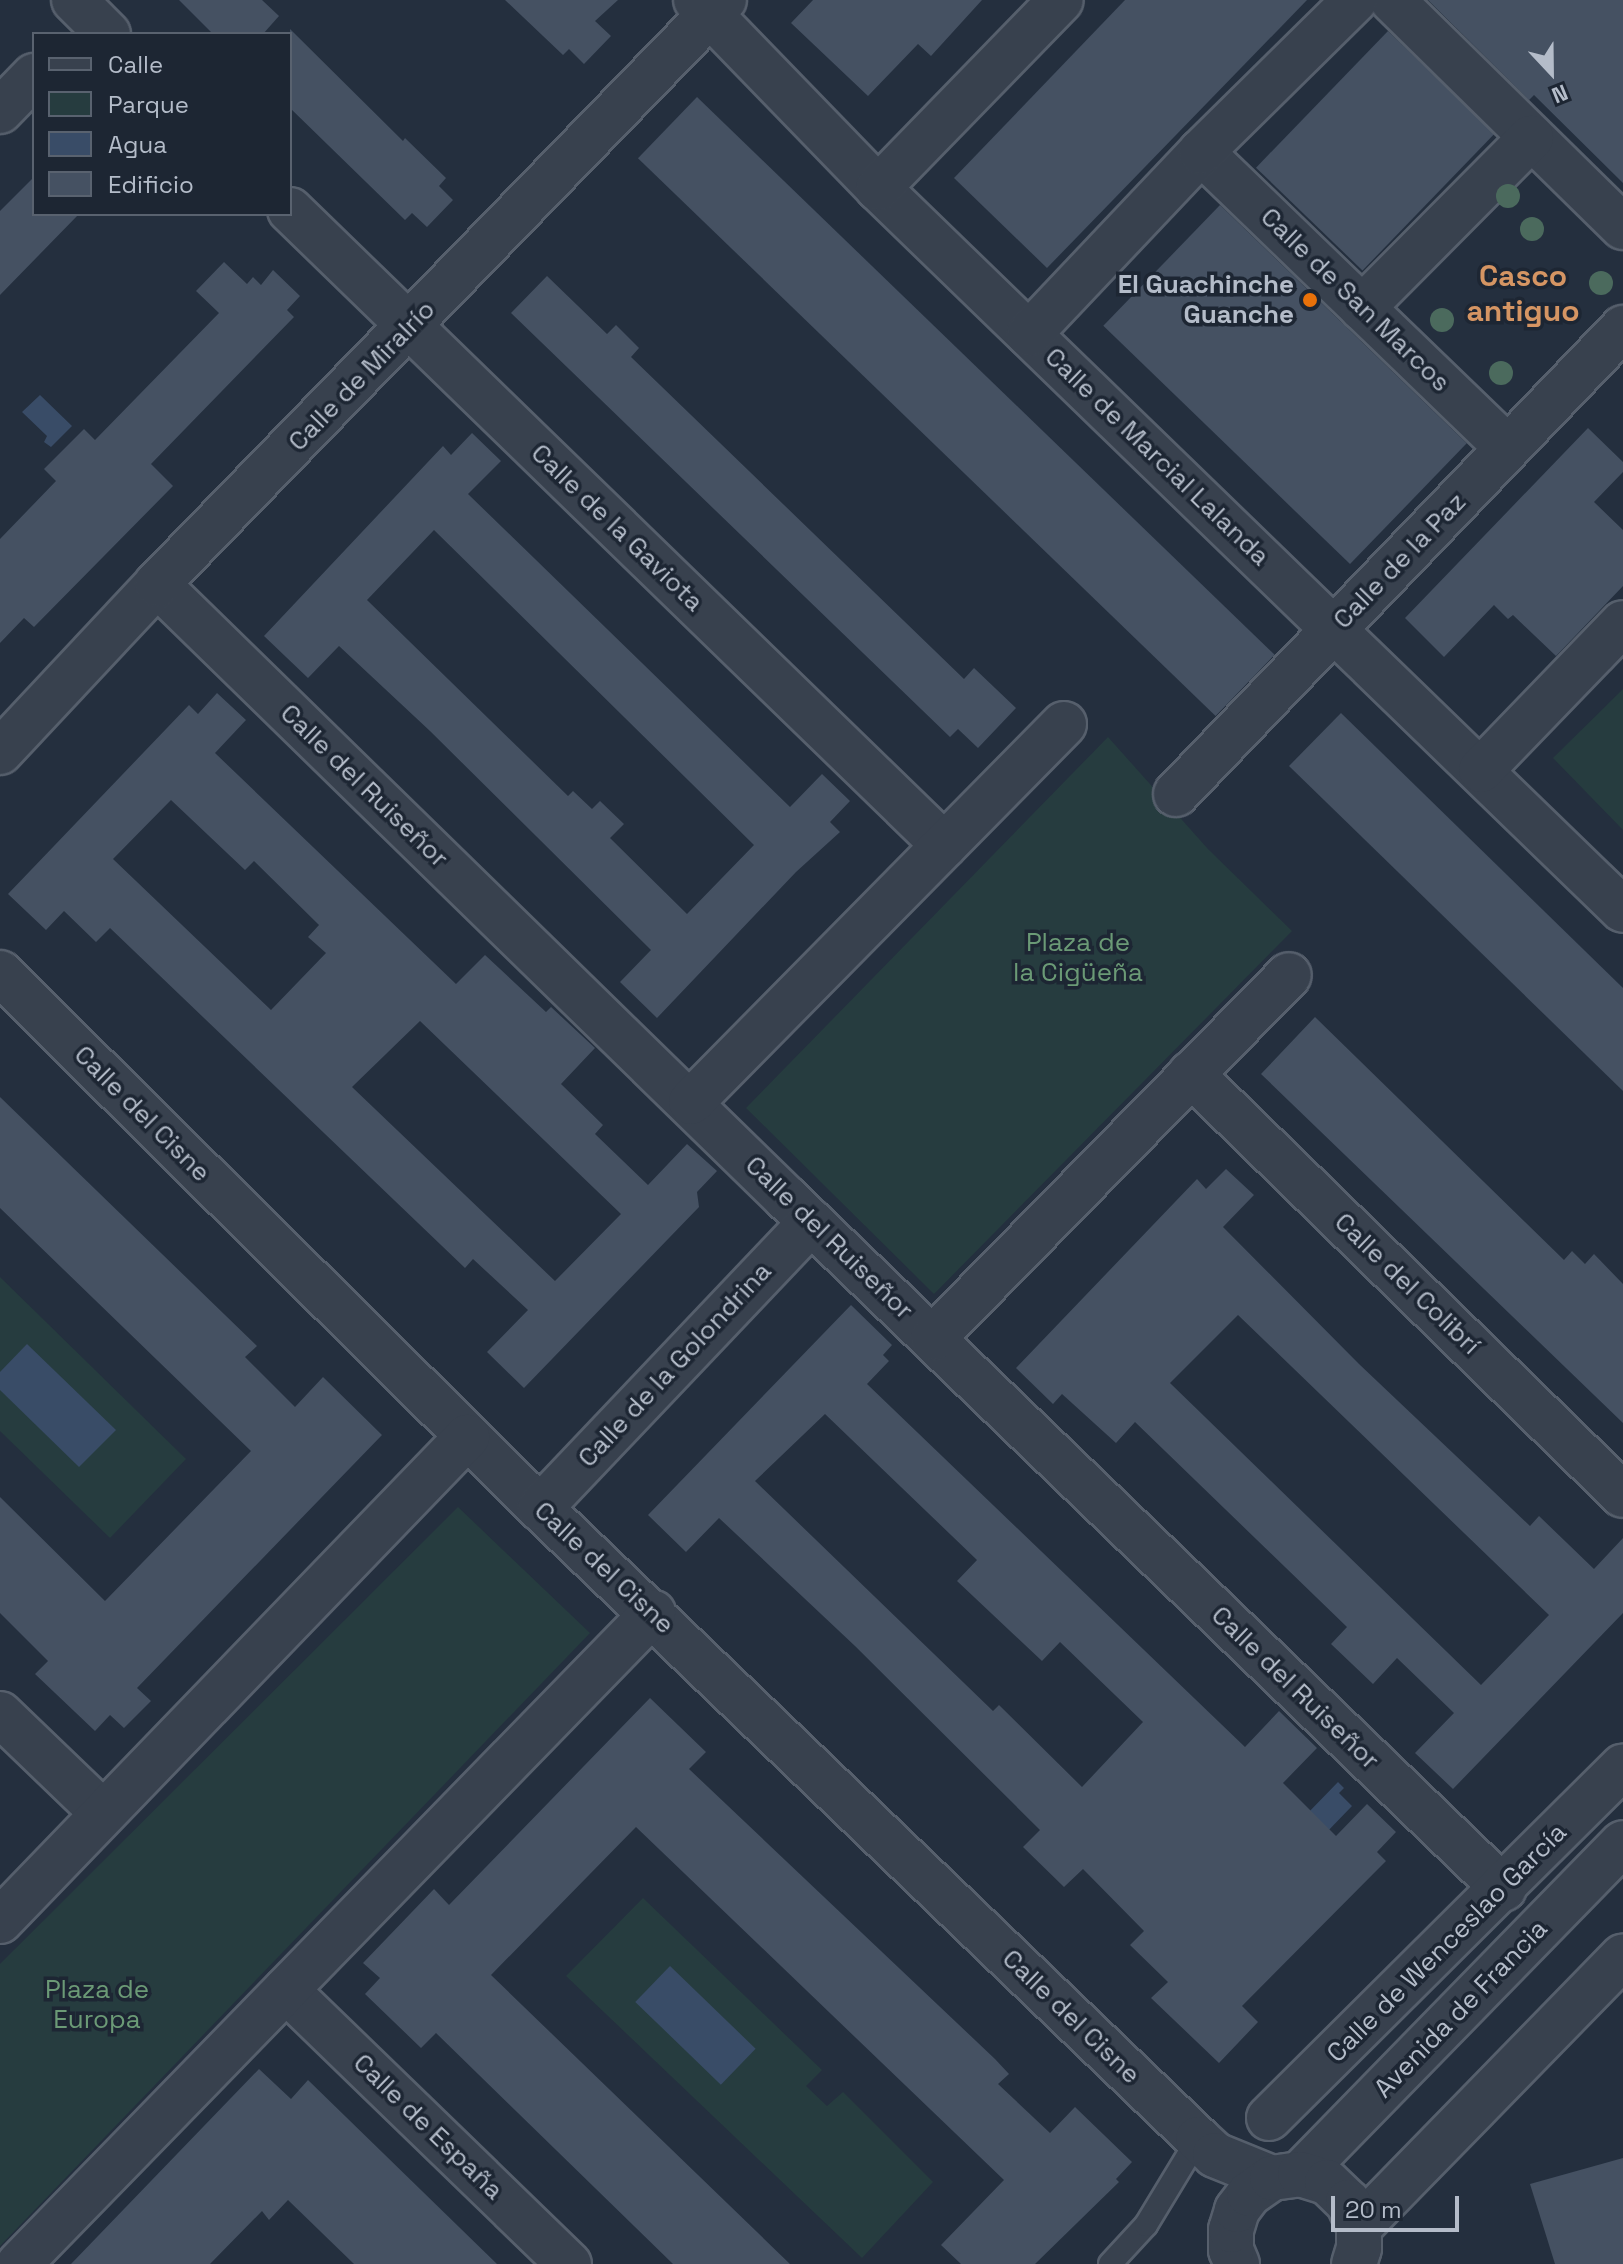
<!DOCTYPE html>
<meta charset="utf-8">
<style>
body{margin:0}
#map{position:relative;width:1623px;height:2264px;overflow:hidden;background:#242f3e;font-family:"Space Grotesk",sans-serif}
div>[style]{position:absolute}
.green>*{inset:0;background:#263c3f}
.water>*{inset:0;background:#394c67;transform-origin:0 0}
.building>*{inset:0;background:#455162;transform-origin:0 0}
.roads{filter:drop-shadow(2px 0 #565f6c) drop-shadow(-2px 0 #565f6c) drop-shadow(0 2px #565f6c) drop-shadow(0 -2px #565f6c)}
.service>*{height:22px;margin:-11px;padding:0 11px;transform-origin:11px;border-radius:11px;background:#38414e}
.minor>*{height:44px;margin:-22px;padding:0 22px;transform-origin:22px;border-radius:22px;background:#38414e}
.tertiary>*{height:44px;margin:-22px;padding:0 22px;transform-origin:22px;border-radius:22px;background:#38414e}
.trees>*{width:24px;height:24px;margin:-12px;border-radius:50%;background:#4b6a5d}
.dots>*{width:22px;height:22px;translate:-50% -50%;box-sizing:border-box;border:4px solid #1d2633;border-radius:50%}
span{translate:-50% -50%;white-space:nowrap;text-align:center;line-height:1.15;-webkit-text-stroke:7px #1d2633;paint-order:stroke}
.poi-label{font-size:26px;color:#b4bcc9;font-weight:700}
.right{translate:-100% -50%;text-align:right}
.street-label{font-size:26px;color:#b4bcc9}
.park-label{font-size:26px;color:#6b9a76}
.quarter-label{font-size:30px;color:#d59563;font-weight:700}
.legend{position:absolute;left:32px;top:32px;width:260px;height:184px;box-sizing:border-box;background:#1d2633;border:2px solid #59626f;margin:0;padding:10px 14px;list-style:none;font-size:24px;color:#b4bcc9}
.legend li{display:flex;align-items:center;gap:16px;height:40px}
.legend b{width:40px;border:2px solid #59626f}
.north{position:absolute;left:1511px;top:32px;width:80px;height:80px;-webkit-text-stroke:6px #1d2633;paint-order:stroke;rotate:158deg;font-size:22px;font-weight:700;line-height:32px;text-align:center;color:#b4bcc9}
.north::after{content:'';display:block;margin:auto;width:28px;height:36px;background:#b4bcc9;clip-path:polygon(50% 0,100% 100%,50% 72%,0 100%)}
.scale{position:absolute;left:1331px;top:2196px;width:128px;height:36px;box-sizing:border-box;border:4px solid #b4bcc9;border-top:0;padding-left:10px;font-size:24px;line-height:28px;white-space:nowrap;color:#b4bcc9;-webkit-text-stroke:6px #1d2633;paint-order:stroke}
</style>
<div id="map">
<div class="green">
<div style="clip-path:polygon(1623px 689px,1623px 830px,1553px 758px)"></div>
<div style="clip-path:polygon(1108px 737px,1208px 849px,1292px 931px,934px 1294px,746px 1108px)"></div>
<div style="clip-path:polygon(0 1277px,186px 1459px,110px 1538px,0 1431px)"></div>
<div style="clip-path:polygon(458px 1507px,590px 1633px,0 2246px,0 1964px)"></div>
<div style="clip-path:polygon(643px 1898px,822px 2070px,806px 2086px,827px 2106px,843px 2092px,933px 2182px,862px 2258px,566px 1976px)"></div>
</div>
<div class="water">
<div style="clip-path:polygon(40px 395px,72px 426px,51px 447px,44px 442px,47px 436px,22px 412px)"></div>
<div style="clip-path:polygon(27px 1344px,116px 1430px,79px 1467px,0 1390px,0 1372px)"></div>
<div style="clip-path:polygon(1338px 1782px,1344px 1788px,1339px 1793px,1352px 1806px,1324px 1835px,1305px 1816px)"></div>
<div style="left:670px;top:1966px;width:119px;height:50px;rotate:44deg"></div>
</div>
<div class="building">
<div style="clip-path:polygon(179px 0,262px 0,279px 16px,263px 34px,213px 34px)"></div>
<div style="clip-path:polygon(505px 0,618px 0,595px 21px,611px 36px,584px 64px,569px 49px,563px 55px)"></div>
<div style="clip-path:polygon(813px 0,982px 0,931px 56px,918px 44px,868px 96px,791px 23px)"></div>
<div style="clip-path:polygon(1125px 0,1307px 0,1047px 268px,954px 178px)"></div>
<div style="clip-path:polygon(1428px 0,1623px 0,1623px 183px,1534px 95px,1529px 100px)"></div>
<div style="clip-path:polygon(290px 29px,403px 141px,405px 138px,446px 178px,439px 186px,453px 200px,427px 227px,412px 213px,405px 220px,290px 108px)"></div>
<div style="left:1388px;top:31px;width:148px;height:190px;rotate:44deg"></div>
<div style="left:697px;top:97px;width:803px;height:85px;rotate:44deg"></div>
<div style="clip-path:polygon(34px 177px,34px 214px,79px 214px,0 295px,0 211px)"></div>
<div style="left:1220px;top:205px;width:343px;height:168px;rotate:44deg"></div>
<div style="clip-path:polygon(224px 262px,247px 284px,253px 277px,261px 285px,273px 270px,300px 296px,287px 310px,294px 317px,151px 464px,173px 486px,34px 627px,24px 618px,0 643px,0 539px,56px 481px,44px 469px,84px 429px,95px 440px,219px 313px,196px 291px)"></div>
<div style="clip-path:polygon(547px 276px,607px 334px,616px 325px,639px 348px,631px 357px,964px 679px,974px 668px,1016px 708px,978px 748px,958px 729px,950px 737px,511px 313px)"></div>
<div style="clip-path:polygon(1588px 428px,1623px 462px,1623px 472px,1594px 502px,1623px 530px,1623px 586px,1556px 656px,1513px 615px,1508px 619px,1494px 605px,1444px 657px,1405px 618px)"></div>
<div style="clip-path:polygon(evenodd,472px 433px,501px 461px,468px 494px,713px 732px,790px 807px,822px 774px,850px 801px,830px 822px,840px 832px,796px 872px,657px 1018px,620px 982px,651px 950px,430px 731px,339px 646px,308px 678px,264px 636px,443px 446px,451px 455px,472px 433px,434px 530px,754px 845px,687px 914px,610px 838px,624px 824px,600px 801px,592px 809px,573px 791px,568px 796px,367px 600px,434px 530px)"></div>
<div style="clip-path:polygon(evenodd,217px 693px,246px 720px,215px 753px,456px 984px,485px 955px,546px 1012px,551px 1007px,595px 1048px,561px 1084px,603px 1125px,595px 1134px,648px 1185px,687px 1144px,717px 1171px,697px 1192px,699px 1207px,524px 1388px,487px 1352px,528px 1310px,473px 1259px,465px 1268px,110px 928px,96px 942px,64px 911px,46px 930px,8px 894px,189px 705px,198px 714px,217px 693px,171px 800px,245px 870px,254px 861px,319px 925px,308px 937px,326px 953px,271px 1010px,113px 859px,171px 800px,217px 693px,420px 1021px,621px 1214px,555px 1281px,352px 1087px,420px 1021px)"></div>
<div style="clip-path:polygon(1341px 713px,1623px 988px,1623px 1091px,1289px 766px)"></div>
<div style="clip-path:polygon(1315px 1017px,1564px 1260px,1572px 1251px,1585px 1264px,1594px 1254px,1623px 1284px,1623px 1423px,1261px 1074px)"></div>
<div style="clip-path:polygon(0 1097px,257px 1346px,245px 1357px,295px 1407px,323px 1377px,382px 1435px,137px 1688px,151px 1701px,124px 1728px,110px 1715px,95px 1731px,35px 1674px,48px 1661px,0 1613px,0 1497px,105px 1601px,251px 1451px,0 1208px)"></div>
<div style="clip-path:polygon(evenodd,1226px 1169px,1254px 1195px,1223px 1227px,1359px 1364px,1530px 1526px,1539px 1516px,1594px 1569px,1623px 1538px,1623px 1613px,1453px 1789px,1415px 1753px,1454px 1713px,1397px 1658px,1373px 1684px,1331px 1644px,1347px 1627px,1135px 1422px,1116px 1443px,1062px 1394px,1053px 1404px,1016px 1368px,1197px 1179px,1206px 1189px,1226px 1169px,1238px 1315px,1549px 1615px,1481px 1685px,1170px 1383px,1238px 1315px)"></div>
<div style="clip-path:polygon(evenodd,851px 1305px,892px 1345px,883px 1355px,889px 1361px,867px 1384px,1245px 1747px,1279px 1711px,1317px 1748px,1283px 1783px,1336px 1836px,1367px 1804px,1396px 1832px,1377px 1852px,1386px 1861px,1242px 2006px,1258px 2022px,1219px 2063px,1151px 1998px,1168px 1982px,1130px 1945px,1144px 1931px,1083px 1869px,1064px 1887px,1023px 1847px,1040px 1830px,855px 1646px,719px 1518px,686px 1552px,648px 1515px,851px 1305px,825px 1414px,977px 1560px,957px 1581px,1042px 1661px,1060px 1642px,1143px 1722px,1082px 1787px,999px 1705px,993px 1711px,755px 1481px,825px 1414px)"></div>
<div style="clip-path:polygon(650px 1698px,706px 1752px,689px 1769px,995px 2059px,1009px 2074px,998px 2084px,1050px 2133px,1075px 2107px,1132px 2162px,1116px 2179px,1119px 2182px,1035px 2264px,961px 2264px,941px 2245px,1004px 2180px,636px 1827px,491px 1975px,790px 2264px,673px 2264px,436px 2033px,421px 2048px,365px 1994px,380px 1978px,363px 1963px,434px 1889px,449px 1905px)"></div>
<div style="clip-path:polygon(259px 2069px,291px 2099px,308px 2080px,497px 2264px,354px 2264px,288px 2200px,269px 2220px,262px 2211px,210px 2264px,71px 2264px)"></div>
<div style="clip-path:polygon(1623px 2158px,1623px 2264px,1555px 2264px,1530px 2184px)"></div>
</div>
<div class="roads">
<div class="service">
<div style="left:1110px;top:2264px;width:53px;rotate:-47.3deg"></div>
<div style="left:1146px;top:2225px;width:100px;rotate:-58.8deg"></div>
</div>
<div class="minor">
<div style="left:74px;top:0;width:48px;rotate:45deg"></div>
<div style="left:696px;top:0;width:262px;rotate:45.9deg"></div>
<div style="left:878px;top:188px;width:1037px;rotate:44.1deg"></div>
<div style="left:1392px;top:0;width:324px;rotate:44.5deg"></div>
<div style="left:0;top:111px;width:49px;rotate:-45.8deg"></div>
<div style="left:1201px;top:152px;width:426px;rotate:44deg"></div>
<div style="left:878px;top:188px;width:262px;rotate:-45.8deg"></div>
<div style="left:290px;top:210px;width:912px;rotate:44.16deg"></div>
<div style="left:1362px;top:308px;width:240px;rotate:-45.2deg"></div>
<div style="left:1029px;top:334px;width:250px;rotate:-46.6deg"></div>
<div style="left:1201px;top:152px;width:216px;rotate:-44.6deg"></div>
<div style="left:157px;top:584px;width:879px;rotate:44.31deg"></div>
<div style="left:786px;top:1198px;width:996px;rotate:43.9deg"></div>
<div style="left:0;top:752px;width:230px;rotate:-46.9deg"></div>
<div style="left:157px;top:584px;width:814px;rotate:-45.85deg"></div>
<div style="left:1481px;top:770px;width:204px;rotate:-46deg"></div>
<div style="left:1176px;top:794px;width:646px;rotate:-46.19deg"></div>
<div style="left:0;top:973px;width:760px;rotate:44.73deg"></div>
<div style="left:540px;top:1508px;width:912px;rotate:43.8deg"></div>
<div style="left:1198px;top:2139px;width:23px;rotate:43deg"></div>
<div style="left:1215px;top:2155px;width:61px;rotate:22deg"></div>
<div style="left:1191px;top:1074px;width:603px;rotate:44.26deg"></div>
<div style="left:691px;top:1102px;width:531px;rotate:-45.38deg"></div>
<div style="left:933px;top:1338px;width:508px;rotate:-45.56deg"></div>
<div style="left:540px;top:1508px;width:394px;rotate:-46.5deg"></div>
<div style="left:0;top:1714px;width:143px;rotate:43.9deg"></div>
<div style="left:0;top:1921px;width:673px;rotate:-46.02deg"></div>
<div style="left:286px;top:1990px;width:394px;rotate:44.1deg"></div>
<div style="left:1269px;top:2118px;width:499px;rotate:-44.8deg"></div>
<div style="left:19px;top:2264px;width:909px;rotate:-45.76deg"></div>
</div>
<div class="tertiary">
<div style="left:1300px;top:2174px;width:462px;rotate:-45.7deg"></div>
<div style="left:1359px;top:2227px;width:378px;rotate:-45.7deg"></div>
<div style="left:1237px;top:2264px;width:15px;rotate:-113deg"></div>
<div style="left:1231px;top:2250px;width:20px;rotate:-90deg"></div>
<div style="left:1231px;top:2230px;width:21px;rotate:-73deg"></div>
<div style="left:1237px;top:2210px;width:20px;rotate:-53deg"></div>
<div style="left:1249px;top:2194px;width:28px;rotate:-35deg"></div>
<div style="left:1272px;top:2178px;width:28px;rotate:-8deg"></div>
<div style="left:1300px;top:2174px;width:28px;rotate:17deg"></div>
<div style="left:1327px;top:2182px;width:29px;rotate:44deg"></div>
<div style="left:1348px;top:2202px;width:27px;rotate:66deg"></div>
<div style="left:1359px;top:2227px;width:21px;rotate:90deg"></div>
<div style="left:1359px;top:2248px;width:17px;rotate:107deg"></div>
</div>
</div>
<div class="trees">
<div style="left:1508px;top:196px"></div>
<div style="left:1532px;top:229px"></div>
<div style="left:1601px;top:283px"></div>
<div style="left:1442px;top:320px"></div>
<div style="left:1501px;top:373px"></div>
</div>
<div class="dots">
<div style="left:1310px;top:300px;background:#e8710a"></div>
</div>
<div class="poi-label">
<span class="right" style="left:1294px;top:300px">El Guachinche<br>Guanche</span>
</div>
<div class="street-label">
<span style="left:1355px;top:300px;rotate:44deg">Calle de San Marcos</span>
<span style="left:362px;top:376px;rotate:-46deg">Calle de Miralrío</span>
<span style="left:1157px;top:457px;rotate:44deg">Calle de Marcial Lalanda</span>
<span style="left:617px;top:528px;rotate:44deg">Calle de la Gaviota</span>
<span style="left:1400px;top:561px;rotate:-46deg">Calle de la Paz</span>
<span style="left:364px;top:786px;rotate:44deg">Calle del Ruiseñor</span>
<span style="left:142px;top:1114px;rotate:45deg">Calle del Cisne</span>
<span style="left:829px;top:1238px;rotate:44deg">Calle del Ruiseñor</span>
<span style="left:1407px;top:1284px;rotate:44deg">Calle del Colibrí</span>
<span style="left:675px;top:1365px;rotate:-47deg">Calle de la Golondrina</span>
<span style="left:604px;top:1568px;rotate:43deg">Calle del Cisne</span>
<span style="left:1295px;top:1688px;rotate:44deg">Calle del Ruiseñor</span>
<span style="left:1447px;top:1943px;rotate:-45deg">Calle de Wenceslao García</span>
<span style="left:1461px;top:2009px;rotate:-46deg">Avenida de Francia</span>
<span style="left:1071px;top:2017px;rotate:44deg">Calle del Cisne</span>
<span style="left:428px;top:2127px;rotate:44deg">Calle de España</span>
</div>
<div class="park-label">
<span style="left:1078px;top:958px">Plaza de<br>la Cigüeña</span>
<span style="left:97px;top:2005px">Plaza de<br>Europa</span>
</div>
<div class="quarter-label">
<span style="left:1523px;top:293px">Casco<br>antiguo</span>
</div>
<ul class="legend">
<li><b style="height:10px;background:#38414e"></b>Calle</li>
<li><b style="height:22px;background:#263c3f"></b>Parque</li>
<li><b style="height:22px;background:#394c67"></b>Agua</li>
<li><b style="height:22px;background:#455162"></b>Edificio</li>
</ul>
<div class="north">N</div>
<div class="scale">20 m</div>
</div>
